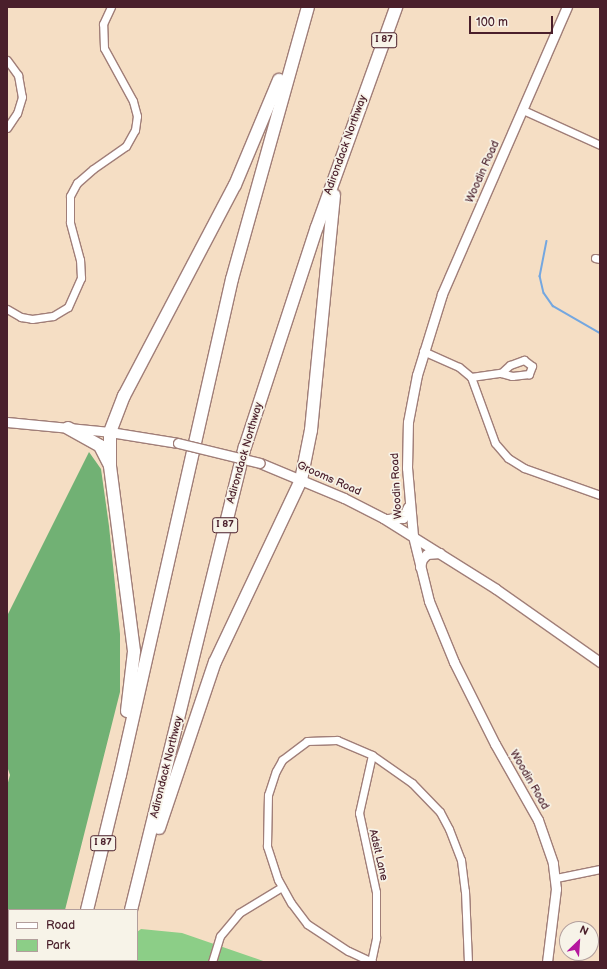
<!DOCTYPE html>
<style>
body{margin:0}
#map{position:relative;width:607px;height:969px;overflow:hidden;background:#f5dec4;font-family:"Balsamiq Sans",sans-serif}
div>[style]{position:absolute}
.green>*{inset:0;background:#8cce87}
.forest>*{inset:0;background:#71b174}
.stream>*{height:1.5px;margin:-0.75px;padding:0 0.75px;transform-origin:0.75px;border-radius:0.75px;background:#74a7e0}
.roads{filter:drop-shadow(1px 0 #a07e78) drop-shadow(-1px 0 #a07e78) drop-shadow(0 1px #a07e78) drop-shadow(0 -1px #a07e78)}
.street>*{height:7px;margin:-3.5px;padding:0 3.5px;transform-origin:3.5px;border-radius:3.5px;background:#fff}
.secondary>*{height:9px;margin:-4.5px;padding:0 4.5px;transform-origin:4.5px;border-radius:4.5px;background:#fff}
.highway>*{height:12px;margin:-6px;padding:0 6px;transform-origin:6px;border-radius:6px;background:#fff}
.bridges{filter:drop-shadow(1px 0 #a07e78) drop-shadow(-1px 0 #a07e78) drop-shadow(0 1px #a07e78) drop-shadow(0 -1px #a07e78)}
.secondary-bridge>*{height:9px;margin:-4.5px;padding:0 4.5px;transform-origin:4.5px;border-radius:4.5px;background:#fff}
span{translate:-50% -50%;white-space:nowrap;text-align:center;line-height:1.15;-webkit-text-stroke:3.5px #f7f3e8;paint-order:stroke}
.shield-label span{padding:1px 3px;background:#f7f3e8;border:1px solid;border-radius:3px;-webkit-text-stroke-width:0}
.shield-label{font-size:10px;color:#4a1f2b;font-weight:700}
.street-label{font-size:11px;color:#4a1f2b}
.frame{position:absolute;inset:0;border:8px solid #4a1f2b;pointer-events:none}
.legend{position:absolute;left:8px;top:909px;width:130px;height:52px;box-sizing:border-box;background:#f7f3e8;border:1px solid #b29e9c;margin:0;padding:5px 7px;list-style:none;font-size:12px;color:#4a1f2b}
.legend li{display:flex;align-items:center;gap:8px;height:20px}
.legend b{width:20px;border:1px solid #b29e9c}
.north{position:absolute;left:559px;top:921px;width:40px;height:40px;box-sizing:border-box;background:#f7f3e8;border:1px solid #b29e9c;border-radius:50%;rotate:25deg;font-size:11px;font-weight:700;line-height:16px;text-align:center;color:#4a1f2b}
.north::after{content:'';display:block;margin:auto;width:14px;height:18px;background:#b5179e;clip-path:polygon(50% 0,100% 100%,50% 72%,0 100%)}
.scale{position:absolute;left:469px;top:16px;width:84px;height:18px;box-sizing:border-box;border:2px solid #4a1f2b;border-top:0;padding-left:5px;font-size:12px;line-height:14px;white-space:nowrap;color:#4a1f2b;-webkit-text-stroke:3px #f7f3e8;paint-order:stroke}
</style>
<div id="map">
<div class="green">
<div style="clip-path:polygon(141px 929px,182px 933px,266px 962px,132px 962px,131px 960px,137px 960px,137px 932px)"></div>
</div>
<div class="forest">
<div style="clip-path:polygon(89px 452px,101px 469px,109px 526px,120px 634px,120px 692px,65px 910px,9px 910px,9px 960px,52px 960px,51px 962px,7px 962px,7px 786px,10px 775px,7px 766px,7px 616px)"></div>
</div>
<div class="stream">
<div style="left:547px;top:241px;width:36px;rotate:101deg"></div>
<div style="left:540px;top:276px;width:17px;rotate:77deg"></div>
<div style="left:544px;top:293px;width:16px;rotate:55deg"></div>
<div style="left:553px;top:306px;width:54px;rotate:29.9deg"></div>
</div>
<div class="roads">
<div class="street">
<div style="left:7px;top:60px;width:19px;rotate:54deg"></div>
<div style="left:18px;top:75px;width:22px;rotate:80deg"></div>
<div style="left:22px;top:97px;width:17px;rotate:107deg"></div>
<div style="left:17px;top:113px;width:18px;rotate:124deg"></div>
<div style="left:523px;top:110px;width:85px;rotate:24.4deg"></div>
<div style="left:595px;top:258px;width:5px;rotate:11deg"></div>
<div style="left:7px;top:309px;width:16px;rotate:30deg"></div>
<div style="left:21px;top:317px;width:11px;rotate:10deg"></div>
<div style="left:32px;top:319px;width:21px;rotate:-8deg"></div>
<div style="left:53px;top:316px;width:17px;rotate:-31deg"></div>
<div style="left:68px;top:307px;width:32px;rotate:-66deg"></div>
<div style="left:81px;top:278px;width:18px;rotate:-93deg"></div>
<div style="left:80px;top:260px;width:39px;rotate:-105deg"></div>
<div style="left:70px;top:222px;width:26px;rotate:-90deg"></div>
<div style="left:70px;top:196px;width:15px;rotate:-62deg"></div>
<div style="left:77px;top:183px;width:21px;rotate:-41deg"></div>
<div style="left:93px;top:169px;width:40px;rotate:-34.9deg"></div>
<div style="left:126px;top:146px;width:18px;rotate:-61deg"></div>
<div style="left:135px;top:130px;width:14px;rotate:-82deg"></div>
<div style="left:137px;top:116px;width:16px;rotate:-105deg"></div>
<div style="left:133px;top:101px;width:60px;rotate:-118.7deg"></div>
<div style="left:104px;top:48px;width:24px;rotate:-92deg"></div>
<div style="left:103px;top:24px;width:19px;rotate:-65deg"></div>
<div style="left:423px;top:351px;width:39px;rotate:24deg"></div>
<div style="left:459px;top:367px;width:16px;rotate:40deg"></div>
<div style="left:471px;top:377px;width:70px;rotate:70deg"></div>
<div style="left:495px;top:443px;width:20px;rotate:49deg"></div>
<div style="left:508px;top:458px;width:19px;rotate:32deg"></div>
<div style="left:524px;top:468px;width:81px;rotate:19.6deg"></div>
<div style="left:524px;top:360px;width:10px;rotate:37deg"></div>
<div style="left:532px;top:366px;width:9px;rotate:111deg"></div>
<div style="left:529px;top:374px;width:17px;rotate:173deg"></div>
<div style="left:512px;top:376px;width:11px;rotate:-165deg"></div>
<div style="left:501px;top:373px;width:12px;rotate:-42deg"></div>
<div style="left:510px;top:365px;width:15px;rotate:-20deg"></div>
<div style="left:471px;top:377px;width:30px;rotate:-8deg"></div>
<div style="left:556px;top:878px;width:45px;rotate:-11.6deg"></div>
<div style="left:212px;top:962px;width:27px;rotate:-73deg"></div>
<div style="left:220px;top:936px;width:30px;rotate:-50deg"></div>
<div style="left:239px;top:913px;width:50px;rotate:-31.2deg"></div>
<div style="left:371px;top:962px;width:25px;rotate:-78deg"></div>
<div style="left:376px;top:938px;width:46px;rotate:-90deg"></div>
<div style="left:376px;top:892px;width:81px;rotate:-102.1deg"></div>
<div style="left:359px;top:813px;width:59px;rotate:-77.4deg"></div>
<div style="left:372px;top:962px;width:26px;rotate:-155deg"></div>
<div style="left:348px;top:951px;width:49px;rotate:-146.6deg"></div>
<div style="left:307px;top:924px;width:26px;rotate:-127deg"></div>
<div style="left:291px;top:903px;width:26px;rotate:-119deg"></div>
<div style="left:278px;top:880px;width:36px;rotate:-108deg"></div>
<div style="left:267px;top:846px;width:51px;rotate:-88.9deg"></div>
<div style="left:268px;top:795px;width:25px;rotate:-72deg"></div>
<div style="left:276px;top:771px;width:13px;rotate:-61deg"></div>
<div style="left:282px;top:760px;width:31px;rotate:-37deg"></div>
<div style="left:307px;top:741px;width:30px;rotate:-2deg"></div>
<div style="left:337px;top:740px;width:38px;rotate:23deg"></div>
<div style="left:372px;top:755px;width:49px;rotate:35deg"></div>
<div style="left:412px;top:783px;width:40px;rotate:46deg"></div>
<div style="left:440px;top:812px;width:19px;rotate:62deg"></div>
<div style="left:449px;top:829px;width:33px;rotate:69deg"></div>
<div style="left:461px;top:860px;width:31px;rotate:83deg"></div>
<div style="left:465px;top:891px;width:71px;rotate:87.6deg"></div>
</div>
<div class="secondary">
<div style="left:7px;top:422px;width:103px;rotate:5.5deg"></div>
<div style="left:110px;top:432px;width:69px;rotate:9.2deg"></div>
<div style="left:260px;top:463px;width:91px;rotate:22.6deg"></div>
<div style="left:344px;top:498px;width:44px;rotate:27.1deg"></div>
<div style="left:383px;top:518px;width:133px;rotate:32.1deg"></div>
<div style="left:496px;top:589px;width:127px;rotate:35.1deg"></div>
<div style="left:387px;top:519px;width:16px;rotate:-4deg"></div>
<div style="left:403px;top:518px;width:12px;rotate:-66deg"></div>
<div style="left:420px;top:567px;width:8px;rotate:-76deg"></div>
<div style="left:422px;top:559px;width:7px;rotate:-45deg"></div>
<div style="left:427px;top:554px;width:13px;rotate:-4deg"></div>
<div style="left:547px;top:962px;width:74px;rotate:-83deg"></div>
<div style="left:556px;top:889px;width:26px;rotate:-97deg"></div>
<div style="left:553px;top:863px;width:46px;rotate:-109.2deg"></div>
<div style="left:538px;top:820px;width:87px;rotate:-119.5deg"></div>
<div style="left:495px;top:744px;width:92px;rotate:-116.6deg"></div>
<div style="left:454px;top:662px;width:66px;rotate:-112.3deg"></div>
<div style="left:429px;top:601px;width:67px;rotate:-103.8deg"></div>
<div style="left:413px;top:536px;width:68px;rotate:-95deg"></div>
<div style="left:407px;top:468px;width:46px;rotate:-88.8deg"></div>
<div style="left:408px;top:422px;width:48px;rotate:-79.2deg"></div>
<div style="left:417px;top:375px;width:85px;rotate:-72.8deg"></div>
<div style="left:442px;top:294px;width:313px;rotate:-66.5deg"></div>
</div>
<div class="highway">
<div style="left:68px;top:428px;width:37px;rotate:29deg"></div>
<div style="left:100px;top:446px;width:20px;rotate:63deg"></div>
<div style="left:127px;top:711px;width:60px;rotate:-83.3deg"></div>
<div style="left:134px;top:651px;width:187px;rotate:-97.4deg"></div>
<div style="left:110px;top:466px;width:34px;rotate:-90deg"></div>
<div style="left:110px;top:432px;width:39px;rotate:-69deg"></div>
<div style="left:124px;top:396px;width:238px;rotate:-62.3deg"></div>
<div style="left:235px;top:185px;width:114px;rotate:-67.3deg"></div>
<div style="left:159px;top:828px;width:175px;rotate:-71.4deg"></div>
<div style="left:215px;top:662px;width:201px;rotate:-64.7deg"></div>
<div style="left:301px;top:480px;width:51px;rotate:-78.7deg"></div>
<div style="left:311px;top:430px;width:236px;rotate:-84.4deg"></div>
<div style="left:87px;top:910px;width:139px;rotate:-76.3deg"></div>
<div style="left:120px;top:775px;width:508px;rotate:-77.28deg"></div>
<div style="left:232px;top:279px;width:282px;rotate:-74.4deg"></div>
<div style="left:131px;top:910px;width:477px;rotate:-76.2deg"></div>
<div style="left:245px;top:447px;width:231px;rotate:-71.9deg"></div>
<div style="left:317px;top:227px;width:234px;rotate:-70.2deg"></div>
<div style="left:74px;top:962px;width:2px;rotate:-90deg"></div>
<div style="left:113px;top:962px;width:2px;rotate:-63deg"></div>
</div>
</div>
<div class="bridges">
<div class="secondary-bridge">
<div style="left:178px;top:443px;width:84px;rotate:13.7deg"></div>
</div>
</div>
<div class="shield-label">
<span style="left:384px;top:40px">I 87</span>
<span style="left:225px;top:525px">I 87</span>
<span style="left:103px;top:843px">I 87</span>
</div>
<div class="street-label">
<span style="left:346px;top:145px;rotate:-70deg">Adirondack Northway</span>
<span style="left:483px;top:172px;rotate:-66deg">Woodin Road</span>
<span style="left:245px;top:453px;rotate:-74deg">Adirondack Northway</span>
<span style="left:329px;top:479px;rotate:24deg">Grooms Road</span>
<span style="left:397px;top:486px;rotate:-93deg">Woodin Road</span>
<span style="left:167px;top:767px;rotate:-76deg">Adirondack Northway</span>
<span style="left:529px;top:780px;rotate:60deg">Woodin Road</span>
<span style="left:378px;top:855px;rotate:77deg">Adsit Lane</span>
</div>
<div class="frame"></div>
<ul class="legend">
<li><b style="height:5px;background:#fff"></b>Road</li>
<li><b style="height:11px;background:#8cce87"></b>Park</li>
</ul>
<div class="north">N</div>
<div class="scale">100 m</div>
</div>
